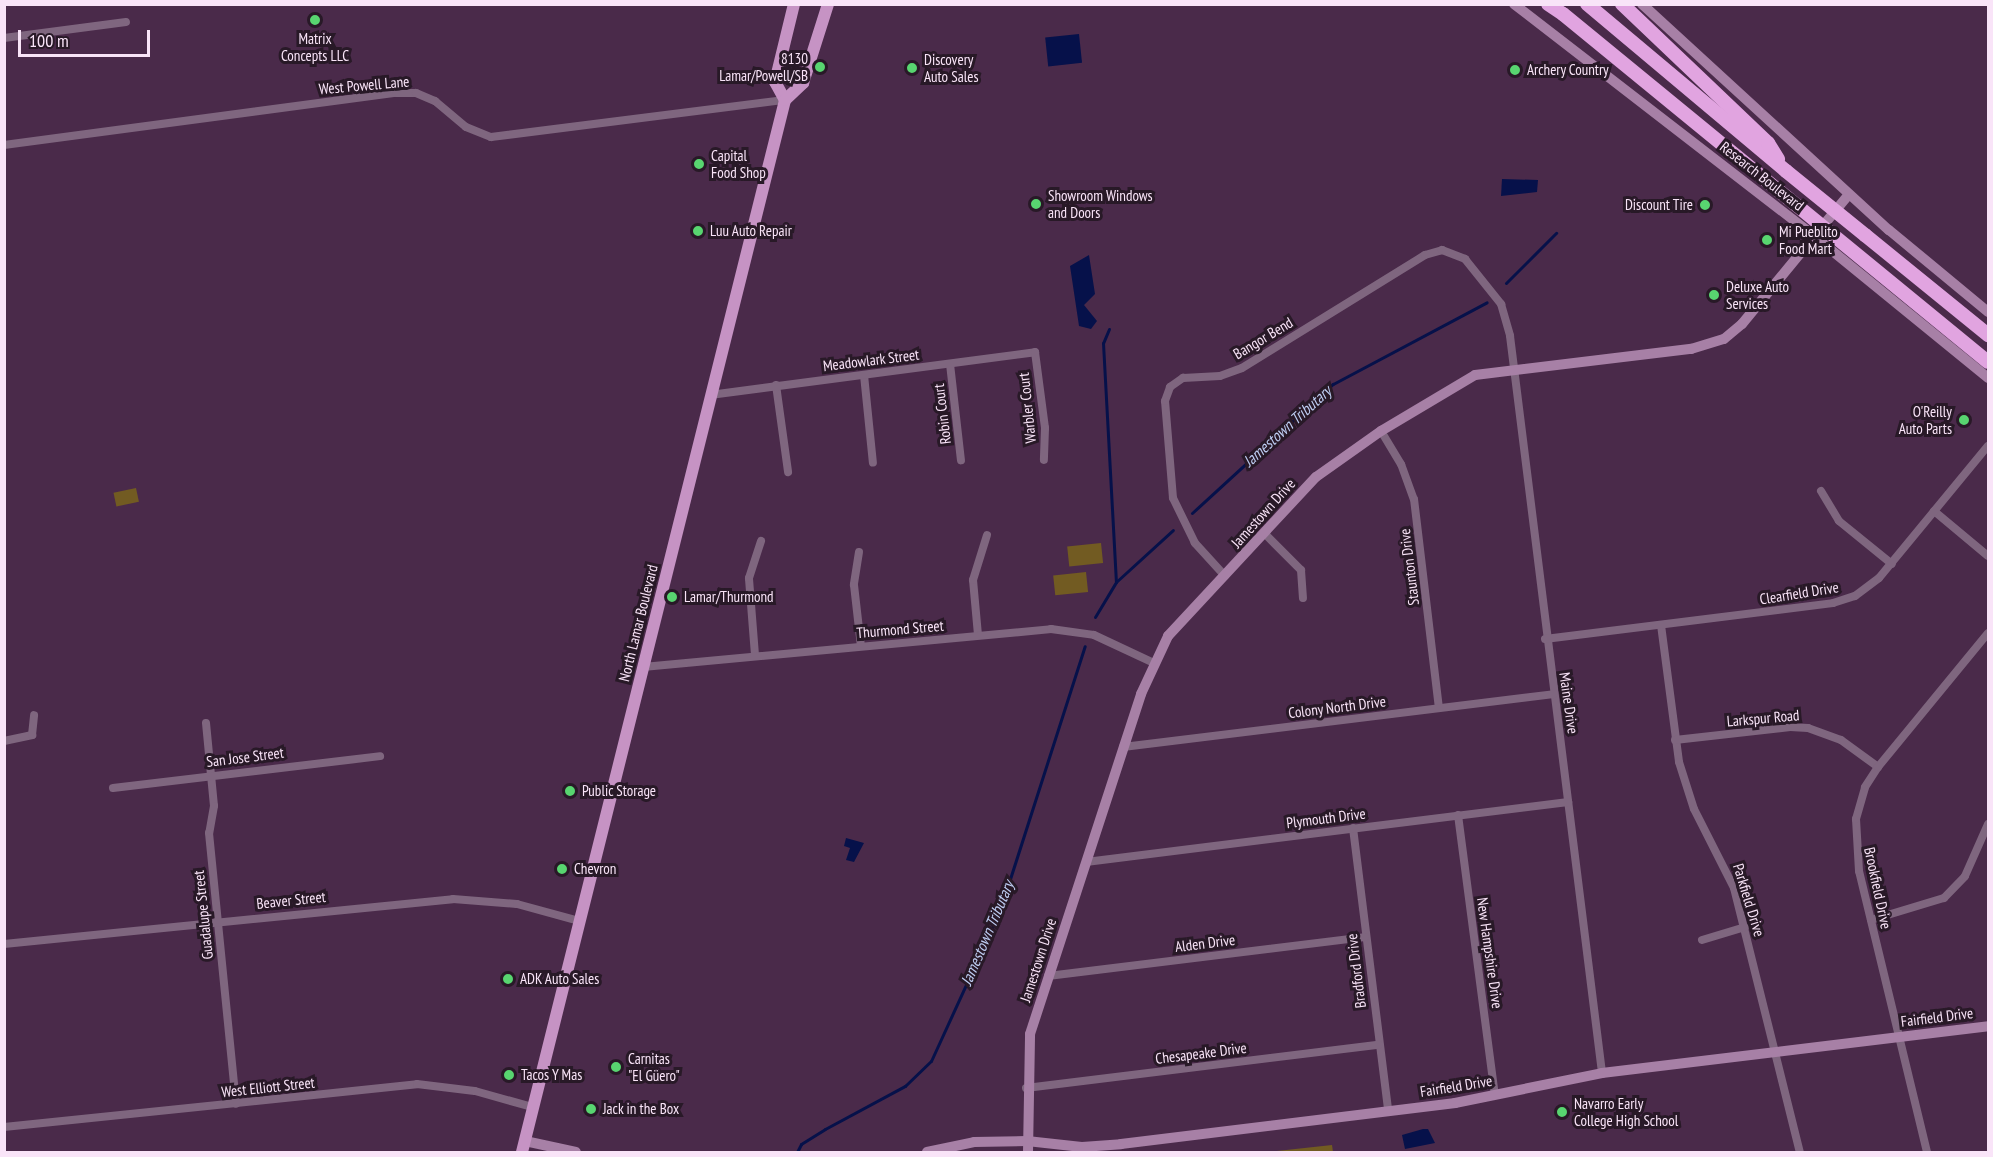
<!DOCTYPE html>
<meta charset="utf-8">
<style>
body{margin:0}
#map{position:relative;width:1993px;height:1157px;overflow:hidden;background:#4a2a4a;font-family:"PT Sans Narrow",sans-serif}
div>[style]{position:absolute}
.green>*{inset:0;background:#725b22;transform-origin:0 0}
.water>*{inset:0;background:#06114a;transform-origin:0 0}
.stream>*{height:3px;margin:-1.5px;padding:0 1.5px;transform-origin:1.5px;border-radius:1.5px;background:#06114a}
.street>*{height:8px;margin:-4px;padding:0 4px;transform-origin:4px;border-radius:4px;background:#7f667f}
.secondary>*{height:10px;margin:-5px;padding:0 5px;transform-origin:5px;border-radius:5px;background:#a780a6}
.primary>*{height:12px;margin:-6px;padding:0 6px;transform-origin:6px;border-radius:6px;background:#c693c4}
.highway>*{height:14px;margin:-7px;padding:0 7px;transform-origin:7px;border-radius:7px;background:#e1a4e0}
.highway-bridge>*{height:14px;margin:-7px;padding:0 7px;transform-origin:7px;border-radius:7px;background:#e1a4e0}
.dots>*{width:16px;height:16px;translate:-50% -50%;box-sizing:border-box;border:3px solid #281927;border-radius:50%}
span{translate:-50% -50%;white-space:nowrap;text-align:center;line-height:1.15;-webkit-text-stroke:6px #281927;paint-order:stroke}
.poi-label{font-size:15px;color:#f9e4f8}
.right{translate:-100% -50%;text-align:right}
.left{translate:0 -50%;text-align:left}
.street-label{font-size:15px;color:#f9e4f8}
.water-label{font-size:16px;color:#becdf2;font-style:italic}
.frame{position:absolute;inset:0;border:6px solid #f9e4f8;pointer-events:none}
.scale{position:absolute;left:18px;top:30px;width:132px;height:27px;box-sizing:border-box;border:3px solid #f9e4f8;border-top:0;padding-left:8px;font-size:18px;line-height:21px;white-space:nowrap;color:#f9e4f8;-webkit-text-stroke:4px #281927;paint-order:stroke}
</style>
<div id="map">
<div class="green">
<div style="left:136px;top:488px;width:14px;height:23px;rotate:78deg"></div>
<div style="left:1101px;top:543px;width:20px;height:34px;rotate:84deg"></div>
<div style="left:1086px;top:572px;width:20px;height:33px;rotate:84deg"></div>
<div style="clip-path:polygon(1332px 1145px,1333px 1152px,1267px 1152px)"></div>
</div>
<div class="water">
<div style="left:1079px;top:34px;width:29px;height:34px;rotate:84deg"></div>
<div style="clip-path:polygon(1502px 179px,1538px 180px,1537px 192px,1501px 196px)"></div>
<div style="clip-path:polygon(1089px 255px,1095px 294px,1084px 305px,1097px 321px,1091px 329px,1079px 326px,1070px 266px)"></div>
<div style="clip-path:polygon(846px 838px,864px 843px,854px 862px,846px 860px,850px 848px,844px 846px)"></div>
<div style="clip-path:polygon(1423px 1129px,1428px 1129px,1435px 1143px,1405px 1149px,1402px 1135px)"></div>
</div>
<div class="stream">
<div style="left:1506px;top:283px;width:71px;rotate:-45deg"></div>
<div style="left:1109px;top:329px;width:15px;rotate:113deg"></div>
<div style="left:1103px;top:343px;width:239px;rotate:86.9deg"></div>
<div style="left:1192px;top:513px;width:191px;rotate:-42.5deg"></div>
<div style="left:1333px;top:384px;width:174px;rotate:-28deg"></div>
<div style="left:1095px;top:617px;width:41px;rotate:-59deg"></div>
<div style="left:1116px;top:582px;width:77px;rotate:-42.4deg"></div>
<div style="left:797px;top:1152px;width:9px;rotate:-63deg"></div>
<div style="left:801px;top:1144px;width:28px;rotate:-32deg"></div>
<div style="left:825px;top:1129px;width:91px;rotate:-28.3deg"></div>
<div style="left:905px;top:1086px;width:36px;rotate:-44deg"></div>
<div style="left:931px;top:1061px;width:166px;rotate:-65.4deg"></div>
<div style="left:1000px;top:910px;width:277px;rotate:-72.2deg"></div>
</div>
<div class="street">
<div style="left:4px;top:38px;width:123px;rotate:-7.5deg"></div>
<div style="left:4px;top:145px;width:395px;rotate:-7.6deg"></div>
<div style="left:396px;top:93px;width:20px"></div>
<div style="left:416px;top:93px;width:21px;rotate:23deg"></div>
<div style="left:435px;top:101px;width:40px;rotate:40deg"></div>
<div style="left:466px;top:127px;width:27px;rotate:22deg"></div>
<div style="left:491px;top:137px;width:296px;rotate:-7.2deg"></div>
<div style="left:950px;top:364px;width:97px;rotate:83.5deg"></div>
<div style="left:864px;top:375px;width:88px;rotate:84.2deg"></div>
<div style="left:776px;top:385px;width:88px;rotate:82.1deg"></div>
<div style="left:710px;top:395px;width:328px;rotate:-7.5deg"></div>
<div style="left:1035px;top:352px;width:77px;rotate:82.5deg"></div>
<div style="left:1045px;top:428px;width:32px;rotate:92deg"></div>
<div style="left:1381px;top:431px;width:39px;rotate:59deg"></div>
<div style="left:1401px;top:464px;width:37px;rotate:70deg"></div>
<div style="left:1414px;top:499px;width:210px;rotate:83.2deg"></div>
<div style="left:1821px;top:491px;width:35px;rotate:59deg"></div>
<div style="left:1839px;top:521px;width:68px;rotate:39.1deg"></div>
<div style="left:1934px;top:511px;width:70px;rotate:39.8deg"></div>
<div style="left:1265px;top:534px;width:51px;rotate:45deg"></div>
<div style="left:1301px;top:570px;width:28px;rotate:86deg"></div>
<div style="left:859px;top:552px;width:33px;rotate:99deg"></div>
<div style="left:854px;top:585px;width:61px;rotate:83.5deg"></div>
<div style="left:1225px;top:576px;width:45px;rotate:-132.3deg"></div>
<div style="left:1195px;top:543px;width:50px;rotate:-116.1deg"></div>
<div style="left:1173px;top:498px;width:97px;rotate:-94.7deg"></div>
<div style="left:1165px;top:401px;width:15px;rotate:-70deg"></div>
<div style="left:1170px;top:387px;width:16px;rotate:-35deg"></div>
<div style="left:1183px;top:378px;width:37px;rotate:-3deg"></div>
<div style="left:1220px;top:376px;width:23px;rotate:-20deg"></div>
<div style="left:1242px;top:368px;width:215px;rotate:-31.7deg"></div>
<div style="left:1425px;top:255px;width:18px;rotate:-16deg"></div>
<div style="left:1442px;top:250px;width:25px;rotate:21deg"></div>
<div style="left:1465px;top:259px;width:58px;rotate:51.3deg"></div>
<div style="left:1501px;top:304px;width:33px;rotate:74deg"></div>
<div style="left:1510px;top:336px;width:743px;rotate:82.88deg"></div>
<div style="left:1661px;top:625px;width:138px;rotate:82.5deg"></div>
<div style="left:1679px;top:762px;width:49px;rotate:72.3deg"></div>
<div style="left:1694px;top:809px;width:89px;rotate:63.1deg"></div>
<div style="left:1734px;top:888px;width:272px;rotate:76deg"></div>
<div style="left:978px;top:635px;width:55px;rotate:-95.2deg"></div>
<div style="left:973px;top:580px;width:47px;rotate:-72.7deg"></div>
<div style="left:1545px;top:639px;width:290px;rotate:-7.1deg"></div>
<div style="left:1833px;top:603px;width:23px;rotate:-18deg"></div>
<div style="left:1855px;top:596px;width:30px;rotate:-37deg"></div>
<div style="left:1879px;top:578px;width:171px;rotate:-50.5deg"></div>
<div style="left:755px;top:655px;width:77px;rotate:-94.5deg"></div>
<div style="left:749px;top:578px;width:39px;rotate:-72deg"></div>
<div style="left:643px;top:667px;width:410px;rotate:-5.3deg"></div>
<div style="left:1051px;top:629px;width:43px;rotate:7.9deg"></div>
<div style="left:1094px;top:635px;width:64px;rotate:25deg"></div>
<div style="left:206px;top:723px;width:83px;rotate:84.5deg"></div>
<div style="left:214px;top:806px;width:27px;rotate:100deg"></div>
<div style="left:209px;top:833px;width:272px;rotate:84.3deg"></div>
<div style="left:1675px;top:740px;width:116px;rotate:-6.4deg"></div>
<div style="left:1790px;top:727px;width:18px;rotate:3deg"></div>
<div style="left:1808px;top:728px;width:35px;rotate:20deg"></div>
<div style="left:1841px;top:740px;width:46px;rotate:36.1deg"></div>
<div style="left:4px;top:741px;width:29px;rotate:-12deg"></div>
<div style="left:32px;top:735px;width:20px;rotate:-84deg"></div>
<div style="left:1123px;top:747px;width:434px;rotate:-7deg"></div>
<div style="left:113px;top:788px;width:269px;rotate:-6.8deg"></div>
<div style="left:1458px;top:815px;width:282px;rotate:82.5deg"></div>
<div style="left:1353px;top:828px;width:284px;rotate:82.9deg"></div>
<div style="left:1086px;top:862px;width:486px;rotate:-7.1deg"></div>
<div style="left:1871px;top:920px;width:76px;rotate:-16.8deg"></div>
<div style="left:1944px;top:898px;width:30px;rotate:-46deg"></div>
<div style="left:1965px;top:876px;width:57px;rotate:-66.1deg"></div>
<div style="left:1702px;top:940px;width:45px;rotate:-16.8deg"></div>
<div style="left:4px;top:944px;width:451px;rotate:-5.7deg"></div>
<div style="left:453px;top:899px;width:64px;rotate:4.5deg"></div>
<div style="left:517px;top:904px;width:64px;rotate:15.3deg"></div>
<div style="left:1048px;top:976px;width:319px;rotate:-7deg"></div>
<div style="left:1026px;top:1088px;width:355px;rotate:-7deg"></div>
<div style="left:4px;top:1127px;width:415px;rotate:-5.9deg"></div>
<div style="left:417px;top:1084px;width:58px;rotate:6.9deg"></div>
<div style="left:475px;top:1091px;width:59px;rotate:15.7deg"></div>
<div style="left:1927px;top:1152px;width:289px;rotate:-103.6deg"></div>
<div style="left:1859px;top:871px;width:52px;rotate:-93.3deg"></div>
<div style="left:1856px;top:819px;width:33px;rotate:-74deg"></div>
<div style="left:1865px;top:787px;width:24px;rotate:-57deg"></div>
<div style="left:1878px;top:767px;width:173px;rotate:-50.6deg"></div>
</div>
<div class="secondary">
<div style="left:1514px;top:4px;width:379px;rotate:37.7deg"></div>
<div style="left:1814px;top:236px;width:225px;rotate:39.2deg"></div>
<div style="left:1642px;top:4px;width:335px;rotate:42.5deg"></div>
<div style="left:1889px;top:230px;width:129px;rotate:39.6deg"></div>
<div style="left:525px;top:1141px;width:52px;rotate:12.2deg"></div>
<div style="left:927px;top:1152px;width:48px;rotate:-12deg"></div>
<div style="left:974px;top:1142px;width:53px;rotate:-1.1deg"></div>
<div style="left:1027px;top:1141px;width:55px;rotate:6.2deg"></div>
<div style="left:1082px;top:1147px;width:39px;rotate:-4deg"></div>
<div style="left:1121px;top:1144px;width:337px;rotate:-7deg"></div>
<div style="left:1455px;top:1103px;width:150px;rotate:-11.5deg"></div>
<div style="left:1602px;top:1073px;width:389px;rotate:-6.9deg"></div>
<div style="left:1028px;top:1152px;width:118px;rotate:-89deg"></div>
<div style="left:1030px;top:1034px;width:358px;rotate:-71.9deg"></div>
<div style="left:1141px;top:694px;width:64px;rotate:-65deg"></div>
<div style="left:1168px;top:636px;width:217px;rotate:-47.1deg"></div>
<div style="left:1316px;top:477px;width:80px;rotate:-35.3deg"></div>
<div style="left:1381px;top:431px;width:109px;rotate:-30.8deg"></div>
<div style="left:1475px;top:375px;width:218px;rotate:-6.9deg"></div>
<div style="left:1691px;top:349px;width:34px;rotate:-17deg"></div>
<div style="left:1724px;top:339px;width:23px;rotate:-40deg"></div>
<div style="left:1742px;top:324px;width:168px;rotate:-50.5deg"></div>
</div>
<div class="primary">
<div style="left:785px;top:100px;width:21px;rotate:-119deg"></div>
<div style="left:775px;top:82px;width:80px;rotate:-76.3deg"></div>
<div style="left:522px;top:1152px;width:1084px;rotate:-75.96deg"></div>
<div style="left:785px;top:100px;width:25px;rotate:-43deg"></div>
<div style="left:803px;top:83px;width:83px;rotate:-72.4deg"></div>
</div>
<div class="highway">
<div style="left:1548px;top:4px;width:18px;rotate:34deg"></div>
<div style="left:1587px;top:4px;width:260px;rotate:40deg"></div>
<div style="left:1622px;top:4px;width:202px;rotate:43.6deg"></div>
<div style="left:1768px;top:143px;width:19px;rotate:58deg"></div>
<div style="left:1865px;top:235px;width:159px;rotate:39.1deg"></div>
</div>
<div class="highway-bridge">
<div style="left:1563px;top:14px;width:549px;rotate:39.31deg"></div>
<div style="left:1786px;top:171px;width:102px;rotate:39deg"></div>
</div>
<div class="dots">
<div style="left:315px;top:20px;background:#58d570"></div>
<div style="left:820px;top:67px;background:#58d570"></div>
<div style="left:912px;top:68px;background:#58d570"></div>
<div style="left:1515px;top:70px;background:#58d570"></div>
<div style="left:699px;top:164px;background:#58d570"></div>
<div style="left:1036px;top:204px;background:#58d570"></div>
<div style="left:1705px;top:205px;background:#58d570"></div>
<div style="left:698px;top:231px;background:#58d570"></div>
<div style="left:1767px;top:240px;background:#58d570"></div>
<div style="left:1714px;top:295px;background:#58d570"></div>
<div style="left:1964px;top:420px;background:#58d570"></div>
<div style="left:672px;top:597px;background:#58d570"></div>
<div style="left:570px;top:791px;background:#58d570"></div>
<div style="left:562px;top:869px;background:#58d570"></div>
<div style="left:508px;top:979px;background:#58d570"></div>
<div style="left:616px;top:1067px;background:#58d570"></div>
<div style="left:509px;top:1075px;background:#58d570"></div>
<div style="left:591px;top:1109px;background:#58d570"></div>
<div style="left:1562px;top:1112px;background:#58d570"></div>
</div>
<div class="poi-label">
<span style="left:315px;top:47px">Matrix<br>Concepts LLC</span>
<span class="right" style="left:808px;top:67px">8130<br>Lamar/Powell/SB</span>
<span class="left" style="left:924px;top:68px">Discovery<br>Auto Sales</span>
<span class="left" style="left:1527px;top:70px">Archery Country</span>
<span class="left" style="left:711px;top:164px">Capital<br>Food Shop</span>
<span class="left" style="left:1048px;top:204px">Showroom Windows<br>and Doors</span>
<span class="right" style="left:1693px;top:205px">Discount Tire</span>
<span class="left" style="left:710px;top:231px">Luu Auto Repair</span>
<span class="left" style="left:1779px;top:240px">Mi Pueblito<br>Food Mart</span>
<span class="left" style="left:1726px;top:295px">Deluxe Auto<br>Services</span>
<span class="right" style="left:1952px;top:420px">O'Reilly<br>Auto Parts</span>
<span class="left" style="left:684px;top:597px">Lamar/Thurmond</span>
<span class="left" style="left:582px;top:791px">Public Storage</span>
<span class="left" style="left:574px;top:869px">Chevron</span>
<span class="left" style="left:520px;top:979px">ADK Auto Sales</span>
<span class="left" style="left:628px;top:1067px">Carnitas<br>"El Güero"</span>
<span class="left" style="left:521px;top:1075px">Tacos Y Mas</span>
<span class="left" style="left:1574px;top:1112px">Navarro Early<br>College High School</span>
<span class="left" style="left:603px;top:1109px">Jack in the Box</span>
</div>
<div class="street-label">
<span style="left:364px;top:85px;rotate:-5deg">West Powell Lane</span>
<span style="left:1762px;top:176px;rotate:38deg">Research Boulevard</span>
<span style="left:1263px;top:338px;rotate:-31deg">Bangor Bend</span>
<span style="left:871px;top:360px;rotate:-7deg">Meadowlark Street</span>
<span style="left:1027px;top:408px;rotate:-96deg">Warbler Court</span>
<span style="left:942px;top:414px;rotate:-97deg">Robin Court</span>
<span style="left:1263px;top:513px;rotate:-48deg">Jamestown Drive</span>
<span style="left:1409px;top:567px;rotate:-97deg">Staunton Drive</span>
<span style="left:1799px;top:593px;rotate:-9deg">Clearfield Drive</span>
<span style="left:638px;top:623px;rotate:-76deg">North Lamar Boulevard</span>
<span style="left:900px;top:629px;rotate:-5deg">Thurmond Street</span>
<span style="left:1569px;top:703px;rotate:82deg">Maine Drive</span>
<span style="left:1337px;top:707px;rotate:-7deg">Colony North Drive</span>
<span style="left:1763px;top:718px;rotate:-5deg">Larkspur Road</span>
<span style="left:245px;top:757px;rotate:-7deg">San Jose Street</span>
<span style="left:1326px;top:818px;rotate:-7deg">Plymouth Drive</span>
<span style="left:1878px;top:888px;rotate:78deg">Brookfield Drive</span>
<span style="left:291px;top:900px;rotate:-6deg">Beaver Street</span>
<span style="left:1749px;top:900px;rotate:73deg">Parkfield Drive</span>
<span style="left:203px;top:915px;rotate:-96deg">Guadalupe Street</span>
<span style="left:1205px;top:943px;rotate:-7deg">Alden Drive</span>
<span style="left:1490px;top:953px;rotate:82deg">New Hampshire Drive</span>
<span style="left:1038px;top:960px;rotate:-72deg">Jamestown Drive</span>
<span style="left:1356px;top:971px;rotate:-97deg">Bradford Drive</span>
<span style="left:1937px;top:1017px;rotate:-7deg">Fairfield Drive</span>
<span style="left:1201px;top:1053px;rotate:-7deg">Chesapeake Drive</span>
<span style="left:1456px;top:1086px;rotate:-9deg">Fairfield Drive</span>
<span style="left:268px;top:1087px;rotate:-6deg">West Elliott Street</span>
</div>
<div class="water-label">
<span style="left:1287px;top:426px;rotate:-42deg">Jamestown Tributary</span>
<span style="left:987px;top:933px;rotate:-67deg">Jamestown Tributary</span>
</div>
<div class="frame"></div>
<div class="scale">100 m</div>
</div>
